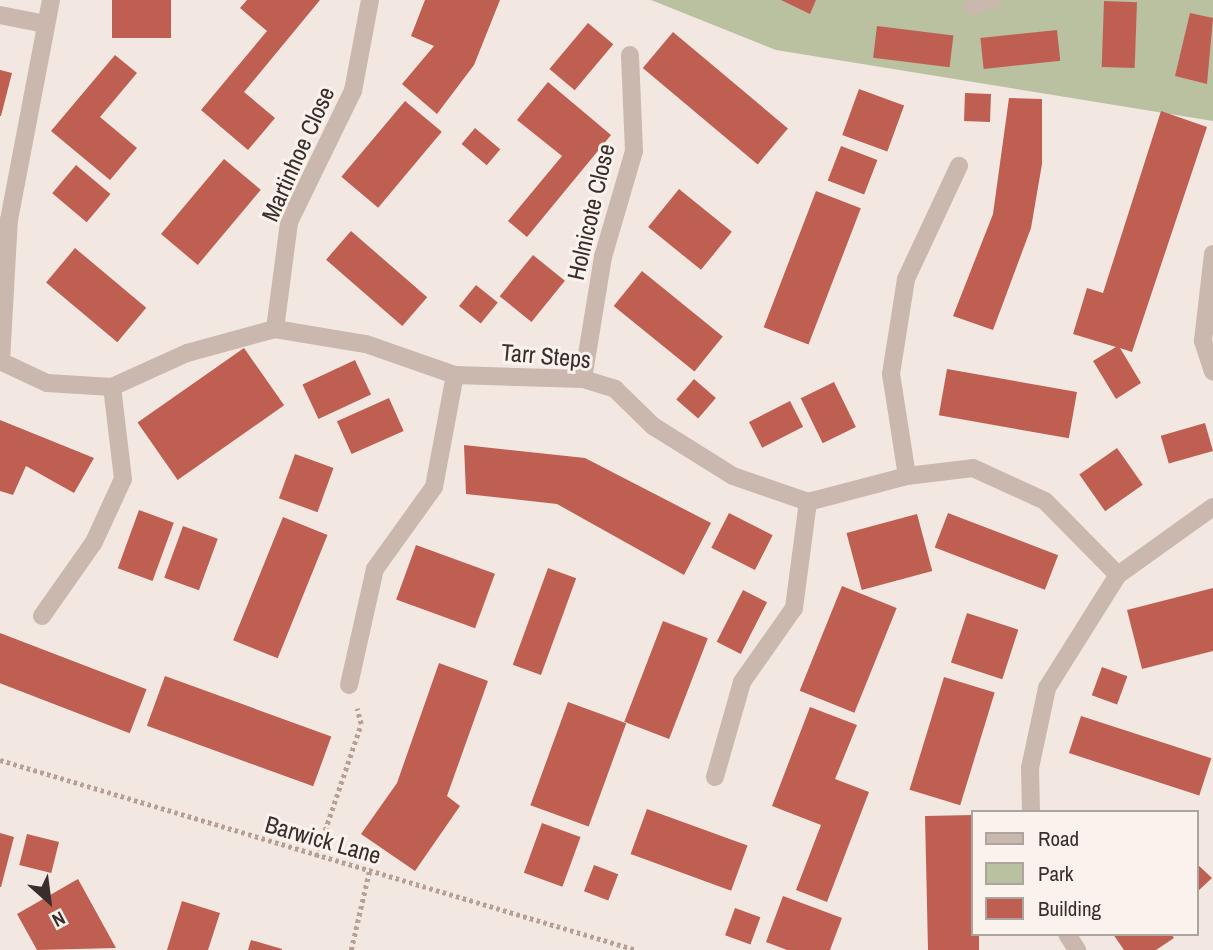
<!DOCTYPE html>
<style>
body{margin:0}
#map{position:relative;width:1213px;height:950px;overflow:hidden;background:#f2e8e1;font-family:"Archivo Narrow",sans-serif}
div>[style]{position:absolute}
.green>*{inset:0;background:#bac1a1}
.building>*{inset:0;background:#bf5f52;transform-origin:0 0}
.path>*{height:4.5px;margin-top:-2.25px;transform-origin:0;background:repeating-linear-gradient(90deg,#b6a197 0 3.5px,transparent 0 7px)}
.lane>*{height:18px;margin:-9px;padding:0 9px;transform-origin:9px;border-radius:9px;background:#cab7ad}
.street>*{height:18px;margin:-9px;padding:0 9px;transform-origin:9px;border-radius:9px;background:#cab7ad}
span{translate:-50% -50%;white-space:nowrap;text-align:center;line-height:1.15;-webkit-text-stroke:6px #faf2ed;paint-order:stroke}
.street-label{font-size:24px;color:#392e2b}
.legend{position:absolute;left:971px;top:810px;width:228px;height:126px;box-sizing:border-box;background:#faf2ed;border:2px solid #ada49f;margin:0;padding:9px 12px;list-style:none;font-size:21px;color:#392e2b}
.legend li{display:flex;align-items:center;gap:14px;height:35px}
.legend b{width:35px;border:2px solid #ada49f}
.north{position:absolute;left:14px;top:866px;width:70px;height:70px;-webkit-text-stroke:5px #faf2ed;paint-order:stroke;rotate:152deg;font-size:19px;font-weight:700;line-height:28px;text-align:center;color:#392e2b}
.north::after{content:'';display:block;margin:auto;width:24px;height:32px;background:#392e2b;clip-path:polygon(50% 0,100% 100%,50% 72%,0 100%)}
</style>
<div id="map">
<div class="green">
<div style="clip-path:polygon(651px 0,1213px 0,1213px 121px,776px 50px)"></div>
</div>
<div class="building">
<div style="left:112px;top:0;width:59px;height:38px"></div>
<div style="clip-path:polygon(247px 0,320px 0,244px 92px,275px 118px,248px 150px,201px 110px,267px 31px,240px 8px)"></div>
<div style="clip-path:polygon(425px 0,500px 0,474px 65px,437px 114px,402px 84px,434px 46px,411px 36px)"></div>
<div style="clip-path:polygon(781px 0,816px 0,810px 14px)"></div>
<div style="left:1104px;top:1px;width:33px;height:66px;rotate:2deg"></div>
<div style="clip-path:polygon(1190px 13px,1213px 18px,1207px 84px,1175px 76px)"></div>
<div style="left:588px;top:23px;width:33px;height:60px;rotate:40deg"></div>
<div style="left:877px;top:26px;width:77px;height:32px;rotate:7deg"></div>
<div style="left:1057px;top:30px;width:31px;height:77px;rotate:84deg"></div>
<div style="left:673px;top:32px;width:150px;height:47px;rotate:40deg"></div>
<div style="clip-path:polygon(115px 55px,137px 73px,100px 117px,137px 148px,110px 180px,51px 131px)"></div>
<div style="clip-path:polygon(0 70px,12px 73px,1px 116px,0 116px)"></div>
<div style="clip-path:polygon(548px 82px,611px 135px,527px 237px,508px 221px,562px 156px,517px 120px)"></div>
<div style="left:859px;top:89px;width:48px;height:49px;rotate:20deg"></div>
<div style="left:965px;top:93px;width:26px;height:28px;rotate:2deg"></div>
<div style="clip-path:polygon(1009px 98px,1042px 99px,1042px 164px,1031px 228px,993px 330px,953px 316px,993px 214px)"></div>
<div style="left:405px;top:101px;width:48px;height:99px;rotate:40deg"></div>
<div style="clip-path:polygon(1161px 111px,1207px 127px,1132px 352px,1120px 348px,1141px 383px,1116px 399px,1093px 361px,1116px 347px,1073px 334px,1087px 288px,1103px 293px)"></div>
<div style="left:475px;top:128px;width:33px;height:21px;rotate:40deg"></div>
<div style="left:841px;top:146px;width:39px;height:37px;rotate:21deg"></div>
<div style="left:224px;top:159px;width:48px;height:98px;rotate:40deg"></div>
<div style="left:76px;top:165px;width:45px;height:37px;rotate:40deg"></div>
<div style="left:679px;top:189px;width:68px;height:49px;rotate:39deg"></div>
<div style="left:816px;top:191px;width:48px;height:146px;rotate:21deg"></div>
<div style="left:351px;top:231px;width:101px;height:38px;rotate:41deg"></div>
<div style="left:75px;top:248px;width:93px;height:45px;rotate:40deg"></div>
<div style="left:533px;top:255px;width:41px;height:53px;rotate:39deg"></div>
<div style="left:642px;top:271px;width:104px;height:45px;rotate:39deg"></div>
<div style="left:476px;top:285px;width:28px;height:27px;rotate:39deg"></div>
<div style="left:244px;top:348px;width:70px;height:130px;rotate:55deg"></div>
<div style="left:355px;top:360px;width:38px;height:58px;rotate:65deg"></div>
<div style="left:947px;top:369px;width:132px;height:47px;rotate:10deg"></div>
<div style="left:694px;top:379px;width:29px;height:27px;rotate:41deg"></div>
<div style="left:834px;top:382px;width:50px;height:37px;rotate:64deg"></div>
<div style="left:389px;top:398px;width:36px;height:57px;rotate:66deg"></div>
<div style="left:790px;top:401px;width:29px;height:46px;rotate:63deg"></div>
<div style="clip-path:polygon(0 420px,94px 458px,74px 493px,26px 466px,13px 495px,0 491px)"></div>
<div style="left:1205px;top:423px;width:29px;height:46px;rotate:74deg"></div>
<div style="clip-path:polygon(464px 445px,585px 458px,711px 523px,684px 575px,557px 504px,466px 494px)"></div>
<div style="left:1117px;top:448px;width:45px;height:46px;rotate:55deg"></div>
<div style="left:295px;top:454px;width:41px;height:47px;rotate:20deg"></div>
<div style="left:139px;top:510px;width:37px;height:62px;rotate:20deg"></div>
<div style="left:729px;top:513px;width:49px;height:39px;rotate:27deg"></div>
<div style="left:948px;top:513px;width:118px;height:37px;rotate:21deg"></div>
<div style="left:917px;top:514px;width:59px;height:73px;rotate:75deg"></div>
<div style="left:283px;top:517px;width:48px;height:133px;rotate:22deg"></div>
<div style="left:183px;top:526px;width:37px;height:55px;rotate:20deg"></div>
<div style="left:416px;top:545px;width:84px;height:58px;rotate:20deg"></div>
<div style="left:548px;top:568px;width:30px;height:103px;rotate:20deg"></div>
<div style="left:842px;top:586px;width:59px;height:113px;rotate:22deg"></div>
<div style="clip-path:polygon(1213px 588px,1213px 651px,1142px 669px,1127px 610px)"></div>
<div style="left:743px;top:590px;width:27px;height:58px;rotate:27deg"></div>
<div style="left:967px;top:613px;width:54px;height:52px;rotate:18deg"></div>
<div style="left:663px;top:621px;width:48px;height:108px;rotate:21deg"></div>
<div style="left:0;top:633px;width:157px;height:47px;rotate:21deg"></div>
<div style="clip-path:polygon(439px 663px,488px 681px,447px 796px,460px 806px,415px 871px,361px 834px,397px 783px)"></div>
<div style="left:1102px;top:667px;width:27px;height:30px;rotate:20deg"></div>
<div style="left:165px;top:676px;width:177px;height:53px;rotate:20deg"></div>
<div style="left:944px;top:677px;width:53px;height:118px;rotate:17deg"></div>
<div style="left:568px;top:702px;width:62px;height:110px;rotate:20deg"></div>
<div style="clip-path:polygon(810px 707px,857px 725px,835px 779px,869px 792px,827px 902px,796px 890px,821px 825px,772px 806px)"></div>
<div style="left:1081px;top:716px;width:137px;height:39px;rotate:18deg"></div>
<div style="left:647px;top:809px;width:107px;height:48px;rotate:20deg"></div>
<div style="clip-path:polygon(973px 815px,973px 934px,979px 934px,979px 950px,928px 950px,925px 816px)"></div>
<div style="left:542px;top:823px;width:41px;height:53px;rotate:20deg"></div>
<div style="clip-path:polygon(0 833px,14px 837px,1px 887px,0 887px)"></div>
<div style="left:27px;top:834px;width:33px;height:32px;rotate:14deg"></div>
<div style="clip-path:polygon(1197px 864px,1212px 878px,1197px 892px)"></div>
<div style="left:594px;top:865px;width:26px;height:28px;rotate:21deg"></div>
<div style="clip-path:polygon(78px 879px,116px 948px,37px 950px,17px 914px)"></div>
<div style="clip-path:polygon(783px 896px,842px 918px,830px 950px,787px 950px,766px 942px)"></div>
<div style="clip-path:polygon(182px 901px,220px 913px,208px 950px,167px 950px)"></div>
<div style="left:735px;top:908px;width:27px;height:29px;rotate:20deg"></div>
<div style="clip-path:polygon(1113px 934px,1171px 934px,1174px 938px,1156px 950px,1124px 950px)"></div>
<div style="clip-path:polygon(251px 940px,282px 949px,282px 950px,248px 950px)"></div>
</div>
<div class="path">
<div style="left:0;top:760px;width:665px;rotate:16.61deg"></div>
<div style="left:316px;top:857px;width:140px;rotate:-71.3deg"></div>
<div style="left:361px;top:724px;width:16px;rotate:-105deg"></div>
<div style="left:351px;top:950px;width:80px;rotate:-77deg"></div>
</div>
<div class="lane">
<div style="left:973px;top:6px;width:20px;rotate:-18deg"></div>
</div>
<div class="street">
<div style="left:0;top:15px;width:47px;rotate:11.1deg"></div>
<div style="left:1213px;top:254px;width:88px;rotate:96.6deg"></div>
<div style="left:1203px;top:341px;width:32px;rotate:72deg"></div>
<div style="left:275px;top:329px;width:108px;rotate:-82.5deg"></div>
<div style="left:289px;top:222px;width:146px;rotate:-64deg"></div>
<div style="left:353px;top:91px;width:93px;rotate:-79.4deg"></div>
<div style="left:0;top:361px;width:52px;rotate:25.1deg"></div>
<div style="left:47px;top:383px;width:65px;rotate:3.5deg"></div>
<div style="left:112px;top:387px;width:82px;rotate:-24.4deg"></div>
<div style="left:187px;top:353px;width:91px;rotate:-15.3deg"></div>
<div style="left:275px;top:329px;width:92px;rotate:9.4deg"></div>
<div style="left:366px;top:344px;width:94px;rotate:19.2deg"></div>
<div style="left:455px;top:375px;width:128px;rotate:1.8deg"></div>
<div style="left:583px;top:379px;width:34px;rotate:17deg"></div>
<div style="left:615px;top:389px;width:53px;rotate:44.2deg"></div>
<div style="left:653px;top:426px;width:94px;rotate:32deg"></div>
<div style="left:733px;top:476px;width:79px;rotate:19.1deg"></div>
<div style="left:808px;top:502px;width:102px;rotate:-14.7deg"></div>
<div style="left:907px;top:476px;width:66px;rotate:-6.9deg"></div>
<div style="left:973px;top:468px;width:79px;rotate:24.6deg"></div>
<div style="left:1045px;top:501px;width:104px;rotate:45.4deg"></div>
<div style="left:1px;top:361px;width:141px;rotate:-86.8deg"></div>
<div style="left:9px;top:220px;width:224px;rotate:-79.2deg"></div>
<div style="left:583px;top:379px;width:124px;rotate:-80.7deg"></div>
<div style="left:603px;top:257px;width:110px;rotate:-73.7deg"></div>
<div style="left:634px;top:151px;width:96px;rotate:-92.4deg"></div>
<div style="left:907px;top:476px;width:103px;rotate:-98.9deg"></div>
<div style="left:891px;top:374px;width:96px;rotate:-81deg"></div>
<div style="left:906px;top:279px;width:125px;rotate:-64.9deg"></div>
<div style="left:42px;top:616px;width:90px;rotate:-54.9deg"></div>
<div style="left:94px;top:542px;width:69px;rotate:-65.3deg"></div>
<div style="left:123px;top:479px;width:93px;rotate:-96.8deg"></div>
<div style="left:349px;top:685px;width:119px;rotate:-77.4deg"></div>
<div style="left:375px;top:569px;width:101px;rotate:-54.3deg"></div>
<div style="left:434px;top:487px;width:114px;rotate:-79.4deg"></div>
<div style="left:715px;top:777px;width:99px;rotate:-74.1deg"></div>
<div style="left:742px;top:682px;width:90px;rotate:-54.9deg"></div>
<div style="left:794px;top:608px;width:107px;rotate:-82.5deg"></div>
<div style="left:1031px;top:812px;width:44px;rotate:-91.3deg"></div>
<div style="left:1030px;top:768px;width:82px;rotate:-78deg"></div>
<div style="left:1047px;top:688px;width:133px;rotate:-57.9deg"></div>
<div style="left:1118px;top:575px;width:117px;rotate:-35.6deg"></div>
<div style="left:1067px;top:934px;width:19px;rotate:58deg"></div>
</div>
<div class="street-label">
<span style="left:298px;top:154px;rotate:-66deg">Martinhoe Close</span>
<span style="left:591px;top:212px;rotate:-77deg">Holnicote Close</span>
<span style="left:546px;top:356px;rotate:5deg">Tarr Steps</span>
<span style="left:323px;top:840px;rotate:16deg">Barwick Lane</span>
</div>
<ul class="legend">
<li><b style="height:9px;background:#cab7ad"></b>Road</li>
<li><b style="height:19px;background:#bac1a1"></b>Park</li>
<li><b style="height:19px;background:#bf5f52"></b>Building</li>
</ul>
<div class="north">N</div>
</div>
